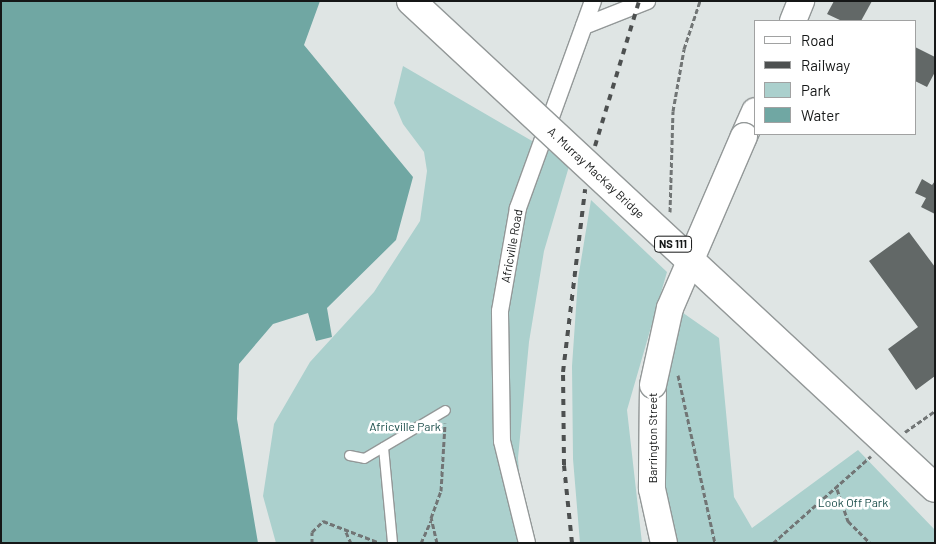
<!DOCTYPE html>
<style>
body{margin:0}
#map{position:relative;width:936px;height:544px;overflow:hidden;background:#dfe5e4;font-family:Barlow,sans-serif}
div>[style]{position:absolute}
.green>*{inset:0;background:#abd0cd}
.water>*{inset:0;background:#70a7a3}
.building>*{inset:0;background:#626867}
.path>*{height:3px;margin-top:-1.5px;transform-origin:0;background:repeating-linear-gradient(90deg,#717575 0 5px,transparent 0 7.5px)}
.roads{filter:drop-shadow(1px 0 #939898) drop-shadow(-1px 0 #939898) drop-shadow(0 1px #939898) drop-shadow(0 -1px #939898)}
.lane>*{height:9px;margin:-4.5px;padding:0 4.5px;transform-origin:4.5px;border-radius:4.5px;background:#fff}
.street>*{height:16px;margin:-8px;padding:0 8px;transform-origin:8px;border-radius:8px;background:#fff}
.primary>*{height:26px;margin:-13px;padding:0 13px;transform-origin:13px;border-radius:13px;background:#fff}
.rail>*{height:4px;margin-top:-2px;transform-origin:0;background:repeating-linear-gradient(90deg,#4d5050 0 6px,transparent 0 12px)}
.bridges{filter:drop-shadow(1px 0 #939898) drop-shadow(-1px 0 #939898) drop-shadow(0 1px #939898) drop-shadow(0 -1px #939898)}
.primary-bridge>*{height:26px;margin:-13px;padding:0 13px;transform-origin:13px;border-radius:13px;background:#fff}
.highway-bridge>*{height:28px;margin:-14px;padding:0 14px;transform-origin:14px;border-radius:14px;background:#fff}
span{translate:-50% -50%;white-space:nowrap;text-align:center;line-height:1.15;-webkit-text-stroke:5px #fff;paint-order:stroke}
.shield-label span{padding:1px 4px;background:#fff;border:1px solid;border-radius:4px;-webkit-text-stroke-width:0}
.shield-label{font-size:11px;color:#151717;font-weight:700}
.street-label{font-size:12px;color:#151717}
.park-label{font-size:12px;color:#1c4e4b}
.frame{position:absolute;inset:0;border:2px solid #151717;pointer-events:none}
.legend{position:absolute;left:754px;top:20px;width:162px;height:115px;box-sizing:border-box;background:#fff;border:1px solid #a1a2a2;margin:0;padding:6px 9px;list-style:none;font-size:15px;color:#151717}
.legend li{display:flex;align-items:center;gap:10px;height:25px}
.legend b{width:25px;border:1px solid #a1a2a2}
</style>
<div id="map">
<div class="green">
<div style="clip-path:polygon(403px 66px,570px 163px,544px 251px,529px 342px,518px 458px,524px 543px,276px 543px,263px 496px,274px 424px,310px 362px,374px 292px,420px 221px,427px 171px,424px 152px,403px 124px,394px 103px)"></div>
<div style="clip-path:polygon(591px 200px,667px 272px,627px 410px,642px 543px,580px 543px,573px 459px,572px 366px,578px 279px)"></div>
<div style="clip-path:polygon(676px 308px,719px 338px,734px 497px,752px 528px,858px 450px,935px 530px,935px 543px,675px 543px,652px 424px)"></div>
</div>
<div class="water">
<div style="clip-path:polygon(1px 1px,320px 1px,304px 45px,413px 177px,396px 240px,327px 308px,332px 337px,316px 341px,308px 313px,273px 324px,239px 364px,237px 419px,258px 543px,1px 543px)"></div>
</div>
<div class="building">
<div style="clip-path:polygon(834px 1px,872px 1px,861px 21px,842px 21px,827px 14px)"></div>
<div style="clip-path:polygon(915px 47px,935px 57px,935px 72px,927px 87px,915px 81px)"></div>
<div style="clip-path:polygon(922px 179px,932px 185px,935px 181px,935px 214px,921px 207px,926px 198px,915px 193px)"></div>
<div style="clip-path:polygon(909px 232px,935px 267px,935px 376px,916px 390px,888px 349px,918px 327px,869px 261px)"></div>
</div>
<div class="path">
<div style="left:670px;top:212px;width:101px;rotate:-88.3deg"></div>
<div style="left:673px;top:111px;width:63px;rotate:-79.9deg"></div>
<div style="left:684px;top:49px;width:51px;rotate:-71.6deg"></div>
<div style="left:678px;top:375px;width:172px;rotate:77.6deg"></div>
<div style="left:905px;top:432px;width:37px;rotate:-35deg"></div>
<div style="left:837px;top:489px;width:34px;rotate:71deg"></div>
<div style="left:848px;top:521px;width:31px;rotate:45deg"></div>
<div style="left:346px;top:532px;width:12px;rotate:66deg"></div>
<div style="left:312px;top:543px;width:11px;rotate:-90deg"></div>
<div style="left:312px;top:532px;width:16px;rotate:-45deg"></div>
<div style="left:323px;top:521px;width:61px;rotate:21.1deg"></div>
<div style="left:421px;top:543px;width:24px;rotate:-66deg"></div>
<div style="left:437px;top:543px;width:26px;rotate:-103deg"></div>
<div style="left:431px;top:518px;width:29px;rotate:-70deg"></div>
<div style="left:441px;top:491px;width:68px;rotate:-86.6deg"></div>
<div style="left:773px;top:543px;width:131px;rotate:-41.6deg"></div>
</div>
<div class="roads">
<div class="lane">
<div style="left:383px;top:447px;width:96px;rotate:84.6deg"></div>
<div style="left:349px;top:455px;width:15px;rotate:11deg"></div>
<div style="left:364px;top:458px;width:94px;rotate:-30.7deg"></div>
</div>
<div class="street">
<div style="left:584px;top:26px;width:68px;rotate:-21.6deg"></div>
<div style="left:527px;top:543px;width:105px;rotate:-103.8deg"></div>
<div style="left:502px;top:441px;width:130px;rotate:-90.9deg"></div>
<div style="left:500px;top:311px;width:105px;rotate:-80.1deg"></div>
<div style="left:518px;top:208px;width:220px;rotate:-70.1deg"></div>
</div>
<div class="primary">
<div style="left:793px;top:21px;width:22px;rotate:-68deg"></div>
<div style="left:744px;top:136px;width:27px;rotate:-66deg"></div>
<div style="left:653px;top:385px;width:104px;rotate:90.6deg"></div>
<div style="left:652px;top:489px;width:55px;rotate:77.5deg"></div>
</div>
</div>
<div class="rail">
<div style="left:595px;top:146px;width:152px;rotate:-73.1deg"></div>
<div style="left:572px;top:543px;width:78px;rotate:-95.9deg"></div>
<div style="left:564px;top:465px;width:93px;rotate:-90.6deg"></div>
<div style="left:563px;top:372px;width:184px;rotate:-83.1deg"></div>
</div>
<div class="bridges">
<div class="primary-bridge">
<div style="left:653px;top:385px;width:79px;rotate:-77.6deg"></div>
<div style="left:670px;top:308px;width:187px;rotate:-66.7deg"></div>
</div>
<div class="highway-bridge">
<div style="left:411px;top:1px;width:715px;rotate:42.9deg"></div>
</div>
</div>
<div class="shield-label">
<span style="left:673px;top:244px">NS 111</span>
</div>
<div class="street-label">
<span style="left:596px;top:173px;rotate:43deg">A. Murray MacKay Bridge</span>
<span style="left:512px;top:246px;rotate:-80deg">Africville Road</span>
<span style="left:653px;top:438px;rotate:-90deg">Barrington Street</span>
</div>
<div class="park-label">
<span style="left:405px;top:427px">Africville Park</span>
<span style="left:853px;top:503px">Look Off Park</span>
</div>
<div class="frame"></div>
<ul class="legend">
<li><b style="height:6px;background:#fff"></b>Road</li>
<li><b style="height:6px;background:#4d5050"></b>Railway</li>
<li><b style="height:14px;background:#abd0cd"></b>Park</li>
<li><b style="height:14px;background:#70a7a3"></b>Water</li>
</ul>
</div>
